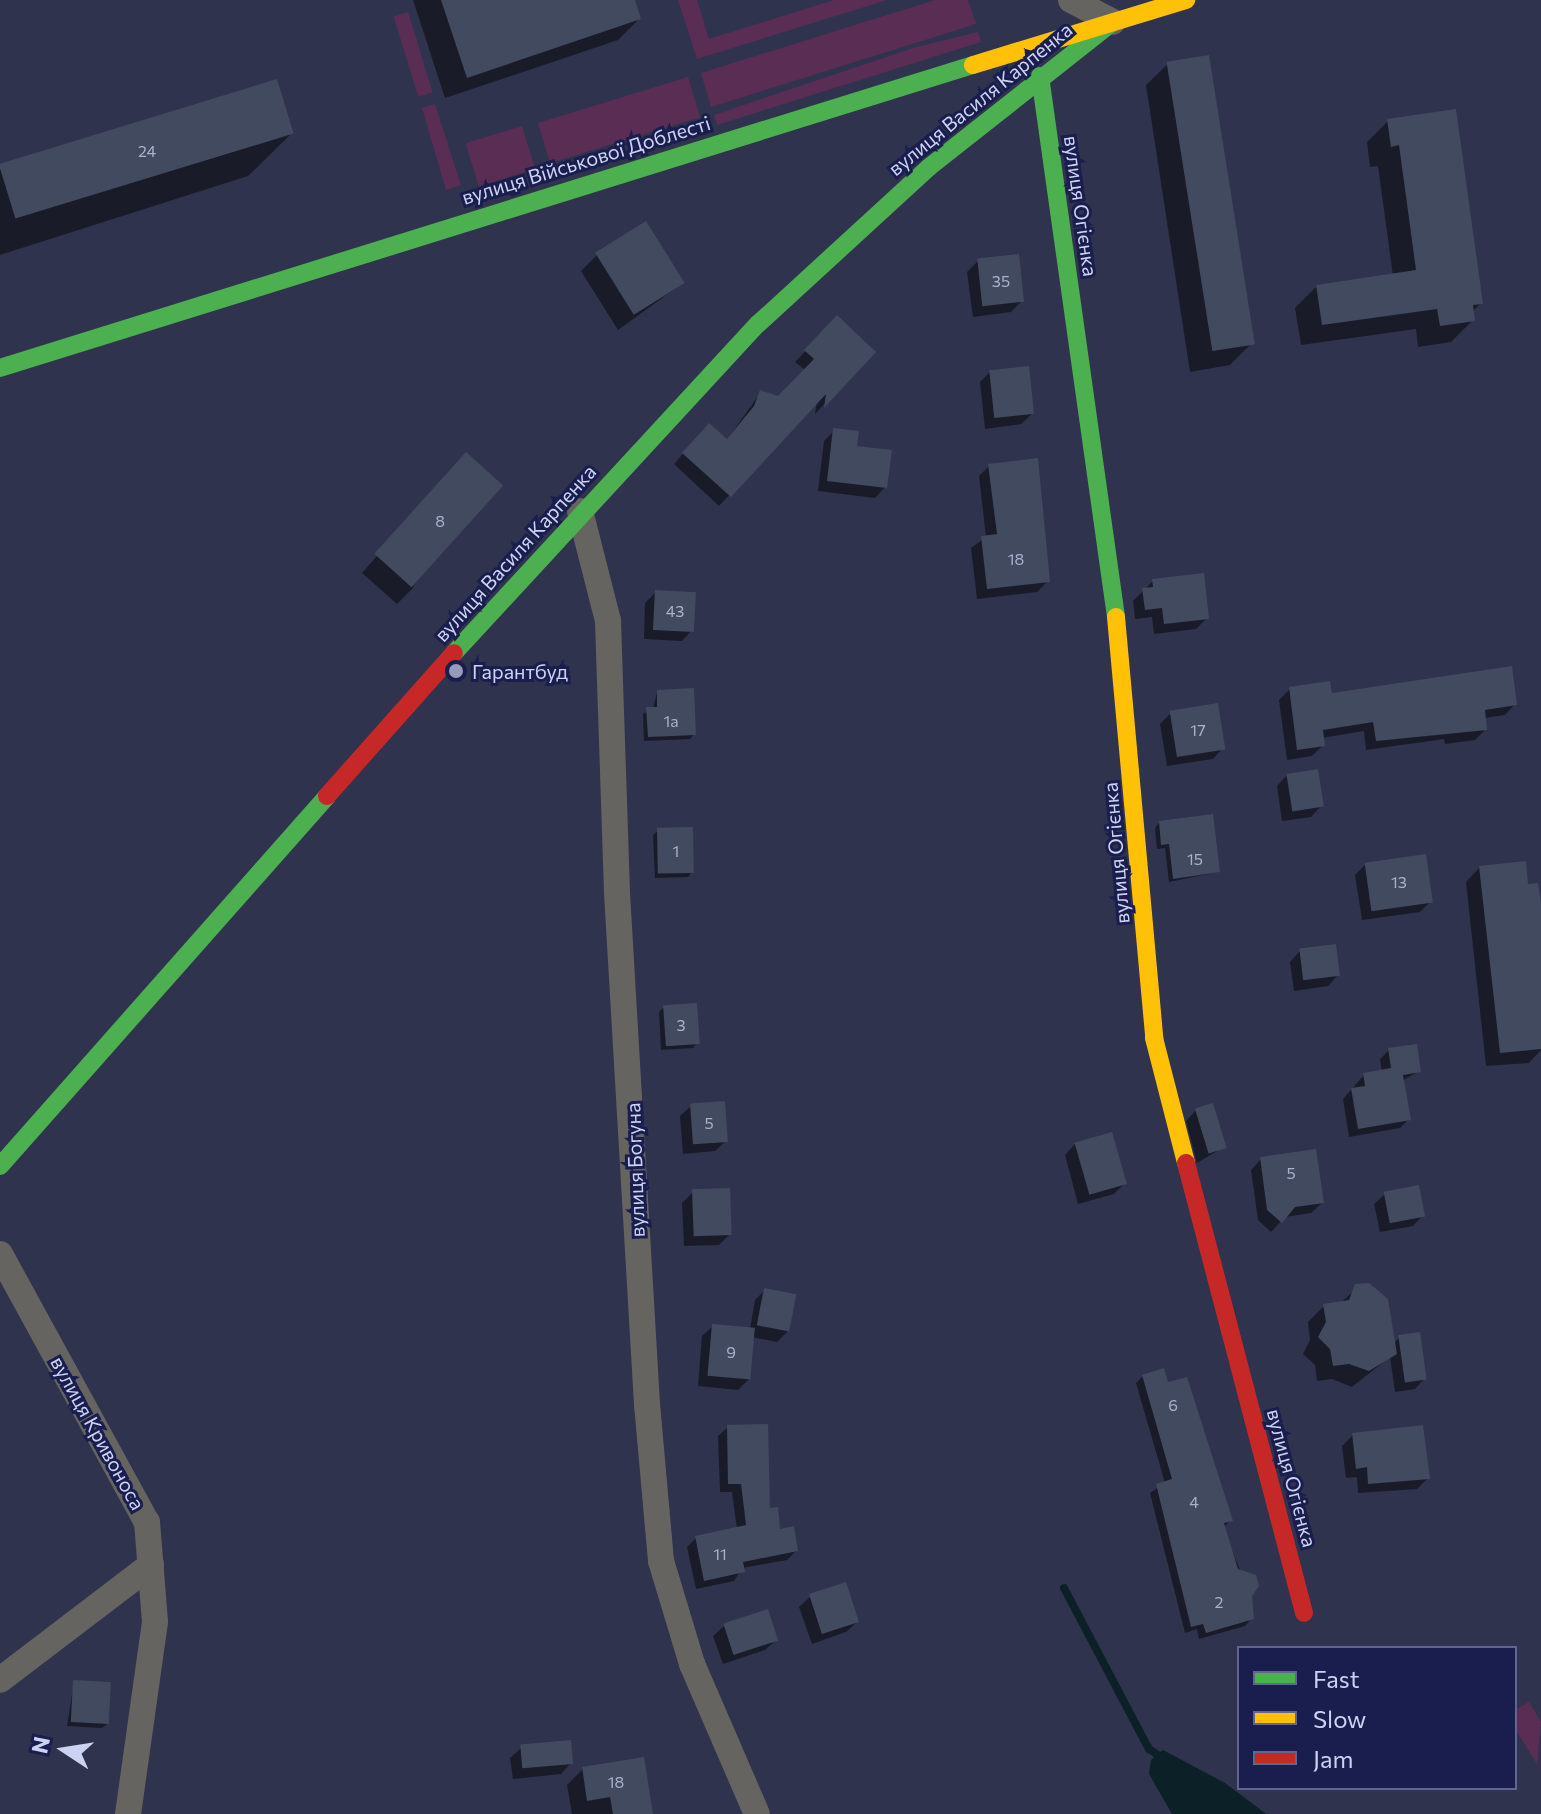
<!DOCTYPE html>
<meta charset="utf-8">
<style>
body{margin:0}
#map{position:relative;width:1541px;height:1814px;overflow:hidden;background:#30334d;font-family:Commissioner,sans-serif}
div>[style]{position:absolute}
.green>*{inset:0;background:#5a2d55;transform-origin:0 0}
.water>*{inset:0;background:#0c2027}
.shadow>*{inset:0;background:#0007}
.stream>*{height:8px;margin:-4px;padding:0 4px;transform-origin:4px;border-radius:4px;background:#0c2027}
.building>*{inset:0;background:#424a5f;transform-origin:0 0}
.street>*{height:26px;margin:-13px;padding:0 13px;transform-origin:13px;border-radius:13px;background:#666461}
.fast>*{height:18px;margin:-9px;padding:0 9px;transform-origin:9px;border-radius:9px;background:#4caf50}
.slow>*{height:18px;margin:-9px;padding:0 9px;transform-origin:9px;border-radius:9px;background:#ffc107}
.jam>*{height:18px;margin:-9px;padding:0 9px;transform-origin:9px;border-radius:9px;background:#c62828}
.dots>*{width:22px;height:22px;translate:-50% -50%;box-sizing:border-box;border:4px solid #1a1e4e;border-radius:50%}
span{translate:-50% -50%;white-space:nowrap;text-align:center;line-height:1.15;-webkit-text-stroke:6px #1a1e4e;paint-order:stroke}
.number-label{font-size:16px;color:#aab1cd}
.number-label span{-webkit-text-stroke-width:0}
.street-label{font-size:20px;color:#ccd3f2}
.poi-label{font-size:20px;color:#ccd3f2}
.left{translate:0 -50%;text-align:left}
.legend{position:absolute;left:1237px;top:1646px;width:280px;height:144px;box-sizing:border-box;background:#1a1e4e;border:2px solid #616690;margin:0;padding:10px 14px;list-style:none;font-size:24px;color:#ccd3f2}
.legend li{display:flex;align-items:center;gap:16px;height:40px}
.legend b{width:40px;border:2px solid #616690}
.north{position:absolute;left:24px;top:1710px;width:80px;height:80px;-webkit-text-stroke:6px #1a1e4e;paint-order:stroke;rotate:282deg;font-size:22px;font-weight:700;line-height:32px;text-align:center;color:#ccd3f2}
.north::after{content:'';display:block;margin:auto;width:28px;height:36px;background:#ccd3f2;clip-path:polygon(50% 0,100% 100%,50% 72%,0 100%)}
</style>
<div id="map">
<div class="green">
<div style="clip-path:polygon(678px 0,697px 0,709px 39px,834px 0,887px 0,697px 59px)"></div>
<div style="clip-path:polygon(935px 0,968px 0,976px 24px,711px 107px,701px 73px)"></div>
<div style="left:408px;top:12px;width:84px;height:15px;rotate:73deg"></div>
<div style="clip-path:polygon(978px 32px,981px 42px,717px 125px,714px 115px,913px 48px)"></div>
<div style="left:688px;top:77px;width:42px;height:157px;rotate:73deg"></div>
<div style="clip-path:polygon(435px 104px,461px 185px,446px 190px,422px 108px)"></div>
<div style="left:522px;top:126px;width:45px;height:59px;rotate:73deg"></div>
<div style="clip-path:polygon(1529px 1702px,1541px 1722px,1537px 1764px,1515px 1729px,1515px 1710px)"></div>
</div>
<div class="water">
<div style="clip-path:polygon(1163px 1750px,1225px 1783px,1266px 1814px,1172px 1814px,1149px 1774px,1151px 1760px)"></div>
</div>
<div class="shadow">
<div style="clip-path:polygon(413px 0,633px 0,639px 19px,618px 40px,445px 98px)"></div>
<div style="clip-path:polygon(1168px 64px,1251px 344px,1230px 365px,1190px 372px,1146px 85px)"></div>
<div style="clip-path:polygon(275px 82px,292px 133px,248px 176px,0 255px,0 170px)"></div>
<div style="clip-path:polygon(1388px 121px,1481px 303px,1472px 312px,1473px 320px,1451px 342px,1418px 347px,1416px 329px,1301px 345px,1295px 308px,1317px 286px,1393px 276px,1378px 166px,1370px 167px,1367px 142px)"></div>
<div style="clip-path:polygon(597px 255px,683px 283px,618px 330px,581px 271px)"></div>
<div style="clip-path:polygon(978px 261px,1022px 301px,1011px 312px,973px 317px,967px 272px)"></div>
<div style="clip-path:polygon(837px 318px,873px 352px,815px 414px,817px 401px,719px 506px,674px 464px,698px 436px,726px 441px,761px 392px,778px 398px,805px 370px,795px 362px)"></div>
<div style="clip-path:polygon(990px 372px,1032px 414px,1021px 424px,985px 429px,980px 382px)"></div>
<div style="clip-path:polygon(834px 431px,885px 487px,875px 498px,818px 491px,824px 441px)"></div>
<div style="clip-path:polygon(466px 455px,413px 588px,397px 604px,362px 573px)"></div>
<div style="clip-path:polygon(989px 466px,1048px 581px,1037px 592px,977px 599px,971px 548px,986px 537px,979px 476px)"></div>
<div style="clip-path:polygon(1153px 581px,1207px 618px,1196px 629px,1154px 634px,1152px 617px,1135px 619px,1133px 601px)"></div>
<div style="clip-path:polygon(656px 592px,692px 630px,682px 641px,644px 639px,645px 603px)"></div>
<div style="clip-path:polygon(1290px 689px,1330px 695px,1515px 704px,1505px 715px,1484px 718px,1485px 730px,1475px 740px,1445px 744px,1444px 739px,1366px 750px,1364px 731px,1322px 738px,1323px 745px,1312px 756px,1287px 760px,1279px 700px)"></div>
<div style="clip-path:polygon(657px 692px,694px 734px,690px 739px,644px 741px,643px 714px,653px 709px)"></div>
<div style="clip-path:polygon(1171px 713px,1223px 748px,1213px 759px,1167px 766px,1160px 724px)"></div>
<div style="clip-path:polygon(1287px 775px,1321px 806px,1311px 817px,1282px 821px,1277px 786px)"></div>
<div style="clip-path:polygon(1159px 823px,1218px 872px,1169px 882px,1165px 848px,1157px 849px,1155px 828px)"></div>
<div style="clip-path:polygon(658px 831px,692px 872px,688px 877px,655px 878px,653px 835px)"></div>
<div style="clip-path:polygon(1366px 864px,1431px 901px,1420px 912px,1362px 920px,1355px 875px)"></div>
<div style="clip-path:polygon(1480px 867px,1527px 886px,1541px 905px,1541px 1050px,1529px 1063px,1486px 1066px,1466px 882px)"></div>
<div style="clip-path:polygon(1300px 951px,1338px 975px,1328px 986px,1294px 991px,1290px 962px)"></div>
<div style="clip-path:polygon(664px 1007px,697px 1043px,693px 1048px,661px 1050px,659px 1012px)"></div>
<div style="clip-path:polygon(1389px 1050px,1419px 1071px,1402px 1081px,1409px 1119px,1400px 1128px,1349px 1137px,1343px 1099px,1364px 1075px,1382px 1072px,1380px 1059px)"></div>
<div style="clip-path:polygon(691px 1106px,726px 1141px,715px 1151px,683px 1154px,680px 1116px)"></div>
<div style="clip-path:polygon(1196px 1110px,1224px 1147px,1197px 1163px,1186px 1121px)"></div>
<div style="clip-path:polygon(1075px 1144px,1125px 1183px,1114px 1194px,1078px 1204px,1065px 1155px)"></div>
<div style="clip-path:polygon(1261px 1159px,1322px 1203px,1311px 1213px,1285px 1217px,1271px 1232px,1258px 1220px,1251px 1170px)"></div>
<div style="clip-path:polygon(693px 1192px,730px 1234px,719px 1245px,684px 1246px,682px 1203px)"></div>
<div style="clip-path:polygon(1385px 1194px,1423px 1215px,1413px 1226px,1380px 1232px,1374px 1204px)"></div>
<div style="clip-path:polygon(1362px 1284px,1393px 1344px,1399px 1338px,1425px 1378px,1415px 1389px,1395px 1392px,1390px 1357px,1352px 1387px,1332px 1379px,1317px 1381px,1315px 1365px,1303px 1354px,1310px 1340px,1308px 1322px,1324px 1306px,1339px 1304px)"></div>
<div style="clip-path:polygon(765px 1290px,788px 1331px,777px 1342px,752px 1337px,749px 1379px,738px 1390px,698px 1386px,702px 1336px,713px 1326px,750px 1329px,755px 1300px)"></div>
<div style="clip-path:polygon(1143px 1376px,1231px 1520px,1223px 1528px,1250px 1595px,1252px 1618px,1245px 1626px,1199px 1639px,1197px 1629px,1185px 1633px,1150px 1493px,1165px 1483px,1136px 1383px)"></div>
<div style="clip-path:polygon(728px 1427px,779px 1531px,796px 1551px,787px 1560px,742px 1568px,734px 1581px,696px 1589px,687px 1547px,696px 1538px,737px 1529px,732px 1492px,720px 1492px,718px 1436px)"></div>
<div style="clip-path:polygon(1353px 1435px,1428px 1478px,1417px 1489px,1358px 1493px,1357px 1477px,1346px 1478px,1342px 1446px)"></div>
<div style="clip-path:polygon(810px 1597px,857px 1622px,846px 1632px,812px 1644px,799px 1607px)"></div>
<div style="clip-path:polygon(724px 1626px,776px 1640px,765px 1650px,723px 1664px,713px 1636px)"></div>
<div style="clip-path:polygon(74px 1682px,107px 1724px,102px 1728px,67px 1726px)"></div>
<div style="clip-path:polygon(521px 1748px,571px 1763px,561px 1774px,513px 1779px,510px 1758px)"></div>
<div style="clip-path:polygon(583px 1769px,651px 1814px,572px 1814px,567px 1785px)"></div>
</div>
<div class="stream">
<div style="left:1064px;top:1588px;width:182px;rotate:62.2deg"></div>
<div style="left:1149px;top:1749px;width:22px;rotate:34deg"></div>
</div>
<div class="building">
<div style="clip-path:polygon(441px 0,635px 0,641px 19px,467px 78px)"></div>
<div style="left:1209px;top:55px;width:293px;height:43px;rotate:81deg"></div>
<div style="left:277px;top:79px;width:57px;height:291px;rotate:73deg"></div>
<div style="clip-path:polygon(1456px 109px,1483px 304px,1473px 305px,1475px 321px,1440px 326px,1437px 309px,1322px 325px,1316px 285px,1416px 270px,1399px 145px,1391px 147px,1387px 119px)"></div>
<div style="left:646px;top:221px;width:73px;height:60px;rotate:58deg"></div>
<div style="left:1019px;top:254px;width:48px;height:42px;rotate:84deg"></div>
<div style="clip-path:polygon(837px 315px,876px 352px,824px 408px,826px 394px,731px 497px,682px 453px,709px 423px,727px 439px,754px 406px,760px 390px,778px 396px,814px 359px,804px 350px)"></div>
<div style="left:1029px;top:366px;width:48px;height:40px;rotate:84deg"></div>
<div style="clip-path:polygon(833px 428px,859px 431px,857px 446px,892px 450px,887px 488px,827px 481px)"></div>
<div style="left:466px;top:452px;width:50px;height:137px;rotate:42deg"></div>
<div style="clip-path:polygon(1038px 458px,1050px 582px,987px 589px,981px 536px,997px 534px,988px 464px)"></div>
<div style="clip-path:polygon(1204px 573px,1209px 619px,1164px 624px,1162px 608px,1145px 610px,1142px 588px,1153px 587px,1152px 579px)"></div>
<div style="left:655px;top:590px;width:41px;height:40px;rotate:3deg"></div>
<div style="clip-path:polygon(1512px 666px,1517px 705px,1485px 710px,1487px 730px,1376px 741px,1373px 722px,1323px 730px,1325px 746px,1297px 750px,1289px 687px,1330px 681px,1332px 693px)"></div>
<div style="clip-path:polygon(694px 688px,696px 735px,648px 737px,646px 707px,657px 707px,657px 690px)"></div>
<div style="left:1218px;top:703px;width:47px;height:49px;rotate:81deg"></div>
<div style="left:1318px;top:769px;width:38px;height:32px;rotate:81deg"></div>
<div style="clip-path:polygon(1213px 814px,1220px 872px,1173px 879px,1169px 844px,1161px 845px,1159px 821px)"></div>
<div style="left:693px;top:827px;width:46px;height:36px;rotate:89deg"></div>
<div style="left:1426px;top:854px;width:49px;height:62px;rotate:82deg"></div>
<div style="clip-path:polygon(1526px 861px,1528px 884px,1538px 883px,1541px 903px,1541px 1049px,1500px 1053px,1479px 866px)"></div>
<div style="left:1336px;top:944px;width:32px;height:37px;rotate:83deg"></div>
<div style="left:697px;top:1003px;width:41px;height:34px;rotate:86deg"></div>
<div style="clip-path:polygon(1417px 1044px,1421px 1072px,1403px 1075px,1411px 1120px,1358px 1129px,1351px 1088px,1365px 1086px,1363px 1073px,1391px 1068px,1388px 1048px)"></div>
<div style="left:725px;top:1101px;width:41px;height:35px;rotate:86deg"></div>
<div style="left:1213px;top:1103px;width:47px;height:19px;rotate:73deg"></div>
<div style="left:1112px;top:1132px;width:54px;height:39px;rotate:74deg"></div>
<div style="clip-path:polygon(1316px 1149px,1324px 1203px,1295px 1207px,1282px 1223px,1267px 1210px,1260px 1157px)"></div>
<div style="left:1419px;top:1185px;width:32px;height:36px;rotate:79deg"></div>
<div style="left:730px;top:1188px;width:47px;height:38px;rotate:88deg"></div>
<div style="clip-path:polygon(1369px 1283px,1388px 1299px,1397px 1354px,1369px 1371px,1349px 1364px,1333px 1366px,1330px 1349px,1318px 1337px,1326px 1322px,1323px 1304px,1349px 1300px,1355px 1284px)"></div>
<div style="left:764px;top:1288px;width:33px;height:38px;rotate:11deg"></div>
<div style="left:712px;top:1324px;width:43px;height:52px;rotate:5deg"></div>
<div style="left:1420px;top:1332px;width:48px;height:22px;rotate:82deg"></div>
<div style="clip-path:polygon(1164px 1368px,1168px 1382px,1187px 1377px,1233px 1521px,1224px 1523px,1238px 1569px,1256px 1575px,1259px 1586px,1252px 1596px,1254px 1619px,1206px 1633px,1203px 1624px,1191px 1627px,1156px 1484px,1172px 1479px,1142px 1375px)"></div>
<div style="clip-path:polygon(768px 1424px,770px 1508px,778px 1507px,780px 1529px,794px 1526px,798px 1551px,743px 1562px,745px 1572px,704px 1581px,695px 1536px,746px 1525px,741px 1484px,728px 1484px,727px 1425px)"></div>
<div style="clip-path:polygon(1423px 1425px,1430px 1479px,1368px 1484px,1367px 1467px,1356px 1469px,1352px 1433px)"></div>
<div style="left:846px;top:1582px;width:42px;height:39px;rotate:72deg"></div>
<div style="left:768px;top:1609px;width:33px;height:47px;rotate:72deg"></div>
<div style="left:73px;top:1680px;width:38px;height:42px;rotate:3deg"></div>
<div style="left:571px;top:1740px;width:24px;height:51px;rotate:85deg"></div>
<div style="clip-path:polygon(644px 1757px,653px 1814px,613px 1814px,610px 1797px,587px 1801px,582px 1767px)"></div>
</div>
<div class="street">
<div style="left:1071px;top:0;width:47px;rotate:27.6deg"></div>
<div style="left:580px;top:511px;width:114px;rotate:75.7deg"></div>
<div style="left:608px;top:621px;width:272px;rotate:88.1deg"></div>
<div style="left:617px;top:893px;width:512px;rotate:86.64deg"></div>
<div style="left:647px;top:1404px;width:158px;rotate:84.9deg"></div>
<div style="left:661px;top:1561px;width:108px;rotate:73.2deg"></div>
<div style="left:692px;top:1664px;width:163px;rotate:66.6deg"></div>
<div style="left:0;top:1254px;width:306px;rotate:61.3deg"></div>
<div style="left:147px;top:1522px;width:100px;rotate:85.4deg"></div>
<div style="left:155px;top:1622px;width:194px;rotate:98deg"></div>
<div style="left:0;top:1680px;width:190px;rotate:-37.3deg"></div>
</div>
<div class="fast">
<div style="left:1040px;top:76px;width:546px;rotate:82deg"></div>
<div style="left:0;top:368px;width:1019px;rotate:-17.3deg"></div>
<div style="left:454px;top:653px;width:448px;rotate:-47.3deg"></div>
<div style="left:758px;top:324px;width:231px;rotate:-42.5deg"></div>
<div style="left:928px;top:168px;width:236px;rotate:-38.3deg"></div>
<div style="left:0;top:1166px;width:494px;rotate:-48.5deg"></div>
</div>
<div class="slow">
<div style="left:973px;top:65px;width:223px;rotate:-17deg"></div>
<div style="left:1116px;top:617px;width:423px;rotate:84.8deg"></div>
<div style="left:1154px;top:1038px;width:129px;rotate:75.6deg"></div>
</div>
<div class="jam">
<div style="left:327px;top:796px;width:191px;rotate:-48.4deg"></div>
<div style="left:1186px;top:1163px;width:465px;rotate:75.3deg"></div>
</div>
<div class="dots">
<div style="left:456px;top:671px;background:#959bb8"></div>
</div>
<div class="number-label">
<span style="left:147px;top:151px">24</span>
<span style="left:1001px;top:281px">35</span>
<span style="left:440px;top:521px">8</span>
<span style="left:1016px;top:559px">18</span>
<span style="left:675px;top:611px">43</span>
<span style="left:671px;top:721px">1а</span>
<span style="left:1198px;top:730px">17</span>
<span style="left:676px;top:851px">1</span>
<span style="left:1195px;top:859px">15</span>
<span style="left:1399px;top:882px">13</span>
<span style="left:681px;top:1025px">3</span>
<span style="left:709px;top:1123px">5</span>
<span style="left:1291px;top:1173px">5</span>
<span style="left:731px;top:1352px">9</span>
<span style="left:1173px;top:1405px">6</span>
<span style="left:1194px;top:1502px">4</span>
<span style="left:720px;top:1554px">11</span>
<span style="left:1219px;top:1602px">2</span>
<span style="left:616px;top:1782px">18</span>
</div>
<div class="street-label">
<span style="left:980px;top:99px;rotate:-39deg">вулиця Василя Карпенка</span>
<span style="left:586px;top:160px;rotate:-17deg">вулиця Військової Доблесті</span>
<span style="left:1081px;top:206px;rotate:82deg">вулиця Огієнка</span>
<span style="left:515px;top:553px;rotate:-48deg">вулиця Василя Карпенка</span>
<span style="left:1116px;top:853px;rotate:-95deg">вулиця Огієнка</span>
<span style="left:635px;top:1170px;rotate:-92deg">вулиця Богуна</span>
<span style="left:98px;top:1433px;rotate:61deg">вулиця Кривоноса</span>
<span style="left:1292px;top:1478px;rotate:75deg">вулиця Огієнка</span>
</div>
<div class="poi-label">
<span class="left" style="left:472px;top:671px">Гарантбуд</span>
</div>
<ul class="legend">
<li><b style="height:10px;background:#4caf50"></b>Fast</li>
<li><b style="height:10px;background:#ffc107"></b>Slow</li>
<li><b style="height:10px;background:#c62828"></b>Jam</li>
</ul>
<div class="north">N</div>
</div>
